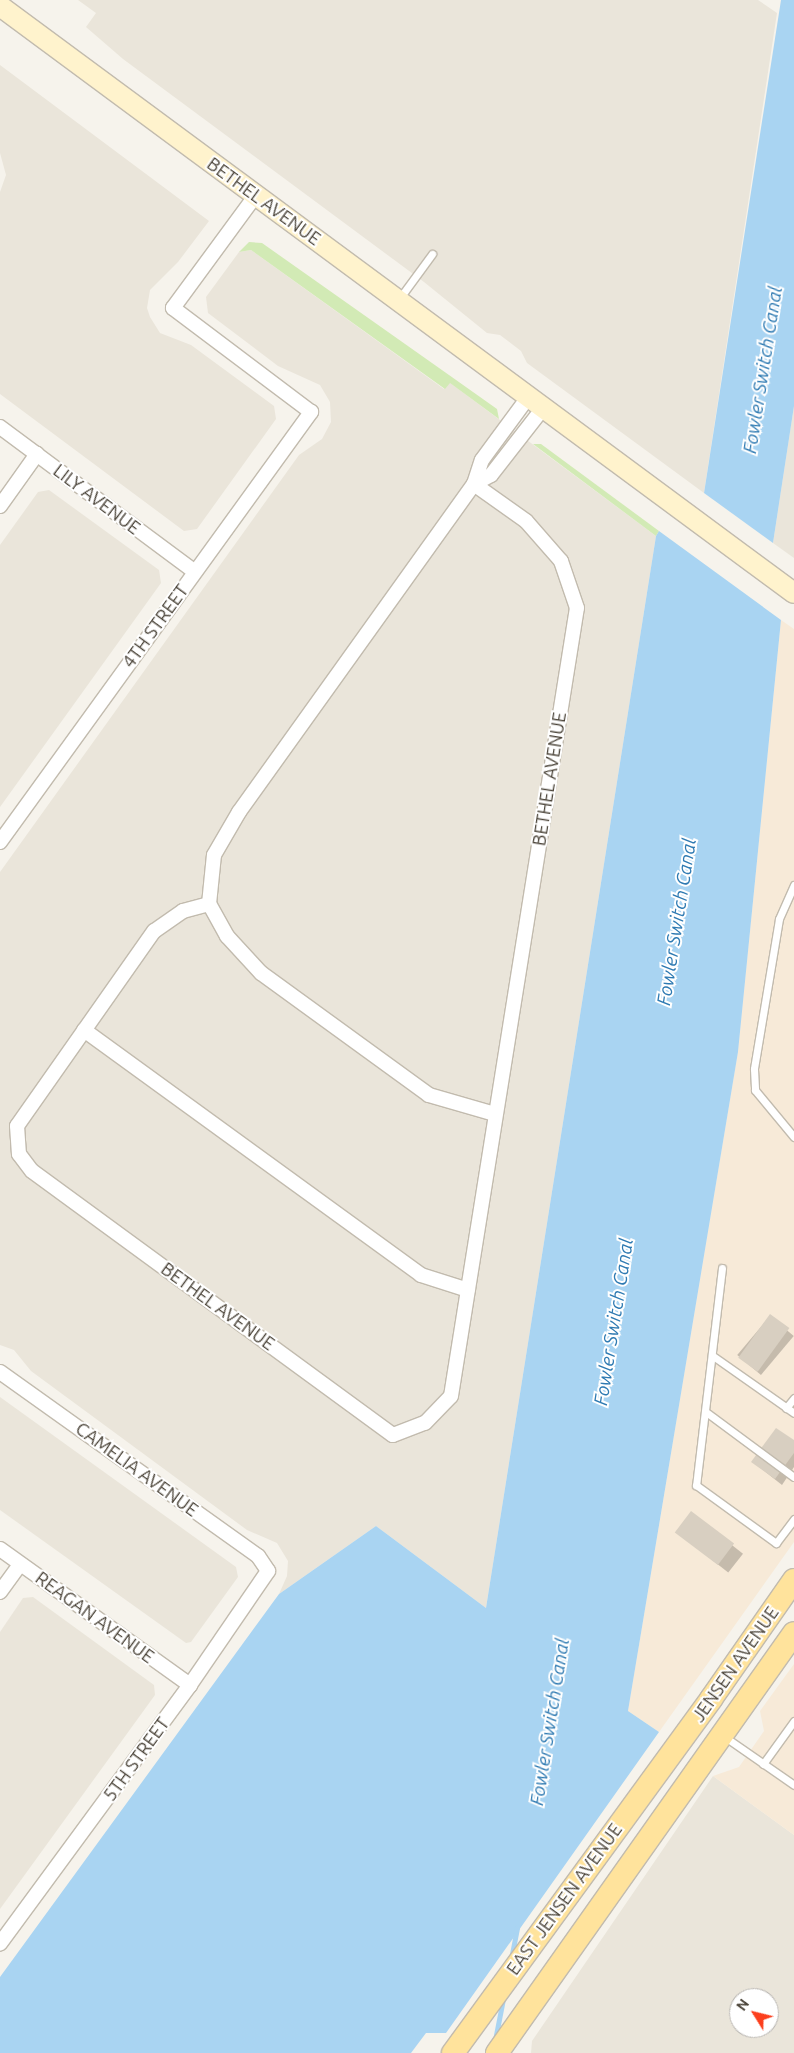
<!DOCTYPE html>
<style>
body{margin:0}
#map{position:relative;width:794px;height:2053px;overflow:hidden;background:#f6f3ec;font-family:Ubuntu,sans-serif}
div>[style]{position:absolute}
.residential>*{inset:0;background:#eae5da}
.commercial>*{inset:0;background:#f7ead8}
.green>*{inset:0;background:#d2eab5}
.water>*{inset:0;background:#a9d4f2}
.shadow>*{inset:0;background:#0003;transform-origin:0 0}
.stream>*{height:5px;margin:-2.5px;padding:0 2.5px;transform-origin:2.5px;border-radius:2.5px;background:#a9d4f2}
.building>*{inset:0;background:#d8cfc1;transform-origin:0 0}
.roads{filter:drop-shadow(1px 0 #c2bbae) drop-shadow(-1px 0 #c2bbae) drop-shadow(0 1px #c2bbae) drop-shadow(0 -1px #c2bbae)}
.lane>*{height:7px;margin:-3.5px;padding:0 3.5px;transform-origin:3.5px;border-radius:3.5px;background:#fff}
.street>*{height:14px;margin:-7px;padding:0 7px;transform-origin:7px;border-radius:7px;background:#fff}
.secondary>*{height:20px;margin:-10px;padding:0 10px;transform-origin:10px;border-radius:10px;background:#fff3cd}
.primary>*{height:22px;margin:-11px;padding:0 11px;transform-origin:11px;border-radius:11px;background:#ffe39c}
span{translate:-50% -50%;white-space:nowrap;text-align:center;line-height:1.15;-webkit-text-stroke:4px #fff;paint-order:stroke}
.street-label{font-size:18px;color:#4b4439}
.water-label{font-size:19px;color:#2e7ab2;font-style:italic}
.north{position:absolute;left:729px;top:1988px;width:50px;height:50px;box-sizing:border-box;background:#fff;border:1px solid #b7b4b0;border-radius:50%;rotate:306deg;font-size:14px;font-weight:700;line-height:20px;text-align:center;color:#4b4439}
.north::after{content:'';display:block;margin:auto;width:18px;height:22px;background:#fc3f1d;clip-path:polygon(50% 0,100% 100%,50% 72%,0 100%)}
</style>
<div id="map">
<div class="residential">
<div style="clip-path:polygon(78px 0,758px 0,777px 13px,704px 493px,527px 363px,521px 351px,500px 335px,487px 333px,424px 282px,123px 59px,86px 27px,96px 13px)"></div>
<div style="clip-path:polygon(0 65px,209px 221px,178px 262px,150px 290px,147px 308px,150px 317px,160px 333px,191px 345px,274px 406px,276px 419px,197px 529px,184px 531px,0 394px,0 192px,6px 175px,0 153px)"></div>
<div style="clip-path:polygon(251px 250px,444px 389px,449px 382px,656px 536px,486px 1608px,376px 1526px,279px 1594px,287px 1576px,288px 1561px,277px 1543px,247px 1530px,31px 1371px,14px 1350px,0 1345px,0 872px,299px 455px,322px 439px,331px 422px,330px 402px,320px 385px,278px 366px,208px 313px,206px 297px,239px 252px)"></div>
<div style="clip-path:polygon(794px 406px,794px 558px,773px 543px)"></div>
<div style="clip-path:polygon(49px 490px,159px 570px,161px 583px,0 807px,0 545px,38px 492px)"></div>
<div style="clip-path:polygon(0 1397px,236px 1567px,238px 1577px,191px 1642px,186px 1643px,0 1510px)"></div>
<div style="clip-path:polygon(33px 1597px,154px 1685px,155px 1695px,0 1909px,0 1632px,23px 1598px)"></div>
<div style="clip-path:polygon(evenodd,713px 1776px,794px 1835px,794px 2053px,531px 2053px,532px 2041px,713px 1776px,739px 1998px,769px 1998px,769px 2028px,739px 2028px,739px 1998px)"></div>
</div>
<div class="commercial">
<div style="clip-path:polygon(781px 620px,794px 629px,794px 1542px,659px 1732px,628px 1711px,738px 1052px)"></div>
<div style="clip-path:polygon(794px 1664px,794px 1835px,713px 1776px,739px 1767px,764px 1731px,760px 1711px)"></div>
</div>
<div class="green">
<div style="clip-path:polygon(249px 242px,262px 243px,449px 375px,497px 409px,499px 419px,450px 383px,445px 389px,251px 250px,239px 252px)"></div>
<div style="clip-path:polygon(533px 444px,541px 444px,659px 531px,656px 536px)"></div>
</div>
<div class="water">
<div style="clip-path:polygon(781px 0,794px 0,794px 406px,773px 543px,704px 493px)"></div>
<div style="clip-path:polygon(659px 531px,781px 620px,738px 1052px,628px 1711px,659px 1732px,446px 2033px,426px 2033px,411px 2053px,0 2053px,0 1977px,279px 1594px,376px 1526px,486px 1608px,656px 536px)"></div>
</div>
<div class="shadow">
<div style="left:770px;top:1316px;width:31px;height:51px;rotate:40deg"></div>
<div style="clip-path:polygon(794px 1442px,794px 1467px,782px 1485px,753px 1462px)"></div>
<div style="left:691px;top:1513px;width:66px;height:24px;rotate:38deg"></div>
</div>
<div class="stream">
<div style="left:511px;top:1959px;width:32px;rotate:-79deg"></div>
<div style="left:495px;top:2040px;width:42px;rotate:-79deg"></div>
</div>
<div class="building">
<div style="left:770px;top:1314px;width:24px;height:54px;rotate:36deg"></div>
<div style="clip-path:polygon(776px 1428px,794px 1440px,794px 1453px,775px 1479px,751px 1462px)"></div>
<div style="left:691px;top:1511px;width:54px;height:27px;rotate:37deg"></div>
</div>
<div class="roads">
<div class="lane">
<div style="left:399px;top:299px;width:56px;rotate:-53.7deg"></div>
<div style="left:794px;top:885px;width:37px;rotate:114deg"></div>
<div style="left:779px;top:919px;width:152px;rotate:99.5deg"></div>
<div style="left:754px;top:1069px;width:21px;rotate:87deg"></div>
<div style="left:755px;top:1090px;width:61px;rotate:50.3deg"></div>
<div style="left:722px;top:1268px;width:219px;rotate:96.8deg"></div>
<div style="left:696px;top:1485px;width:99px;rotate:35.9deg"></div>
<div style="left:776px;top:1543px;width:30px;rotate:-53deg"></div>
<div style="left:713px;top:1356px;width:99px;rotate:35.1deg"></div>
<div style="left:786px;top:1408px;width:13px;rotate:-51deg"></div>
<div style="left:706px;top:1412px;width:109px;rotate:36.5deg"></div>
<div style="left:725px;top:1737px;width:84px;rotate:34.8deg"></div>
<div style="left:763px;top:1764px;width:53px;rotate:-54.2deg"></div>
</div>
<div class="street">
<div style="left:0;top:427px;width:242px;rotate:36.6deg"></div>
<div style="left:474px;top:484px;width:19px;rotate:-28deg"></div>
<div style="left:491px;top:475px;width:86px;rotate:-52.1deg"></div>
<div style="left:0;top:506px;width:64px;rotate:-54.6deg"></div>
<div style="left:0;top:842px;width:531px;rotate:-54.12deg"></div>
<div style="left:311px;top:412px;width:173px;rotate:-143deg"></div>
<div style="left:173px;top:308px;width:140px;rotate:-53.7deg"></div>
<div style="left:209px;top:904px;width:27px;rotate:165deg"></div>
<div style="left:183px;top:911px;width:35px;rotate:145deg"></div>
<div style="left:154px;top:931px;width:238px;rotate:125.1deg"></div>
<div style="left:17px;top:1126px;width:28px;rotate:86deg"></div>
<div style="left:19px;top:1154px;width:21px;rotate:53deg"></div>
<div style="left:32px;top:1171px;width:447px;rotate:36.2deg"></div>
<div style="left:393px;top:1435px;width:34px;rotate:-21deg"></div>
<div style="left:425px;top:1423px;width:37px;rotate:-46deg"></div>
<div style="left:451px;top:1396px;width:798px;rotate:-80.92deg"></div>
<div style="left:577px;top:608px;width:50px;rotate:-108.8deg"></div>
<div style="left:561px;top:561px;width:53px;rotate:-131.2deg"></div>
<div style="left:526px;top:521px;width:64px;rotate:-144.6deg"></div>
<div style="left:84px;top:1030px;width:417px;rotate:36deg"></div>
<div style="left:421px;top:1275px;width:49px;rotate:17.7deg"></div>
<div style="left:495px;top:1114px;width:69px;rotate:-163.9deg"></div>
<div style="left:429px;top:1095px;width:208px;rotate:-144deg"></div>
<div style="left:261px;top:973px;width:50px;rotate:-132.6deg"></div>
<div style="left:227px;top:936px;width:37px;rotate:-119deg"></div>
<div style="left:209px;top:904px;width:49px;rotate:-84.2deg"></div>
<div style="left:214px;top:855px;width:50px;rotate:-59.8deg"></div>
<div style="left:239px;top:812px;width:403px;rotate:-54.4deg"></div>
<div style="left:474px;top:484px;width:25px;rotate:-72deg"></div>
<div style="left:482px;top:460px;width:79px;rotate:-53.7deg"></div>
<div style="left:0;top:1372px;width:317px;rotate:35.5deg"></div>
<div style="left:258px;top:1556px;width:18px;rotate:56deg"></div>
<div style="left:268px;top:1571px;width:138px;rotate:124.4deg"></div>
<div style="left:190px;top:1685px;width:321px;rotate:126.3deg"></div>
<div style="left:0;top:1549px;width:234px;rotate:35.6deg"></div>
<div style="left:0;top:1592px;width:34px;rotate:-54deg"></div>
</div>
<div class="secondary">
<div style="left:0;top:6px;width:987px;rotate:36.48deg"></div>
</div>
<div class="primary">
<div style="left:453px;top:2053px;width:438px;rotate:-53.9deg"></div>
<div style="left:711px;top:1699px;width:145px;rotate:-55.1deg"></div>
<div style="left:497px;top:2053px;width:514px;rotate:-54.73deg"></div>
</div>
</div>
<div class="street-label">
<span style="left:264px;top:201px;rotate:36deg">BETHEL AVENUE</span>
<span style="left:97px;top:499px;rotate:37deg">LILY AVENUE</span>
<span style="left:155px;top:626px;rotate:-54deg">4TH STREET</span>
<span style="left:549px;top:779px;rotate:-81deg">BETHEL AVENUE</span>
<span style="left:218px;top:1306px;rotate:36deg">BETHEL AVENUE</span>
<span style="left:137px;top:1469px;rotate:36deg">CAMELIA AVENUE</span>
<span style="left:95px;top:1617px;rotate:36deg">REAGAN AVENUE</span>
<span style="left:735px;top:1664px;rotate:-55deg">JENSEN AVENUE</span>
<span style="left:136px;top:1759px;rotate:-54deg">5TH STREET</span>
<span style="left:564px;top:1899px;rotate:-54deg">EAST JENSEN AVENUE</span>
</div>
<div class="water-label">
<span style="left:763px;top:370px;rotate:-81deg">Fowler Switch Canal</span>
<span style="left:677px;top:922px;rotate:-81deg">Fowler Switch Canal</span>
<span style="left:614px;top:1322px;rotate:-81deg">Fowler Switch Canal</span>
<span style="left:550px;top:1722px;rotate:-81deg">Fowler Switch Canal</span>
</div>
<div class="north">N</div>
</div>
